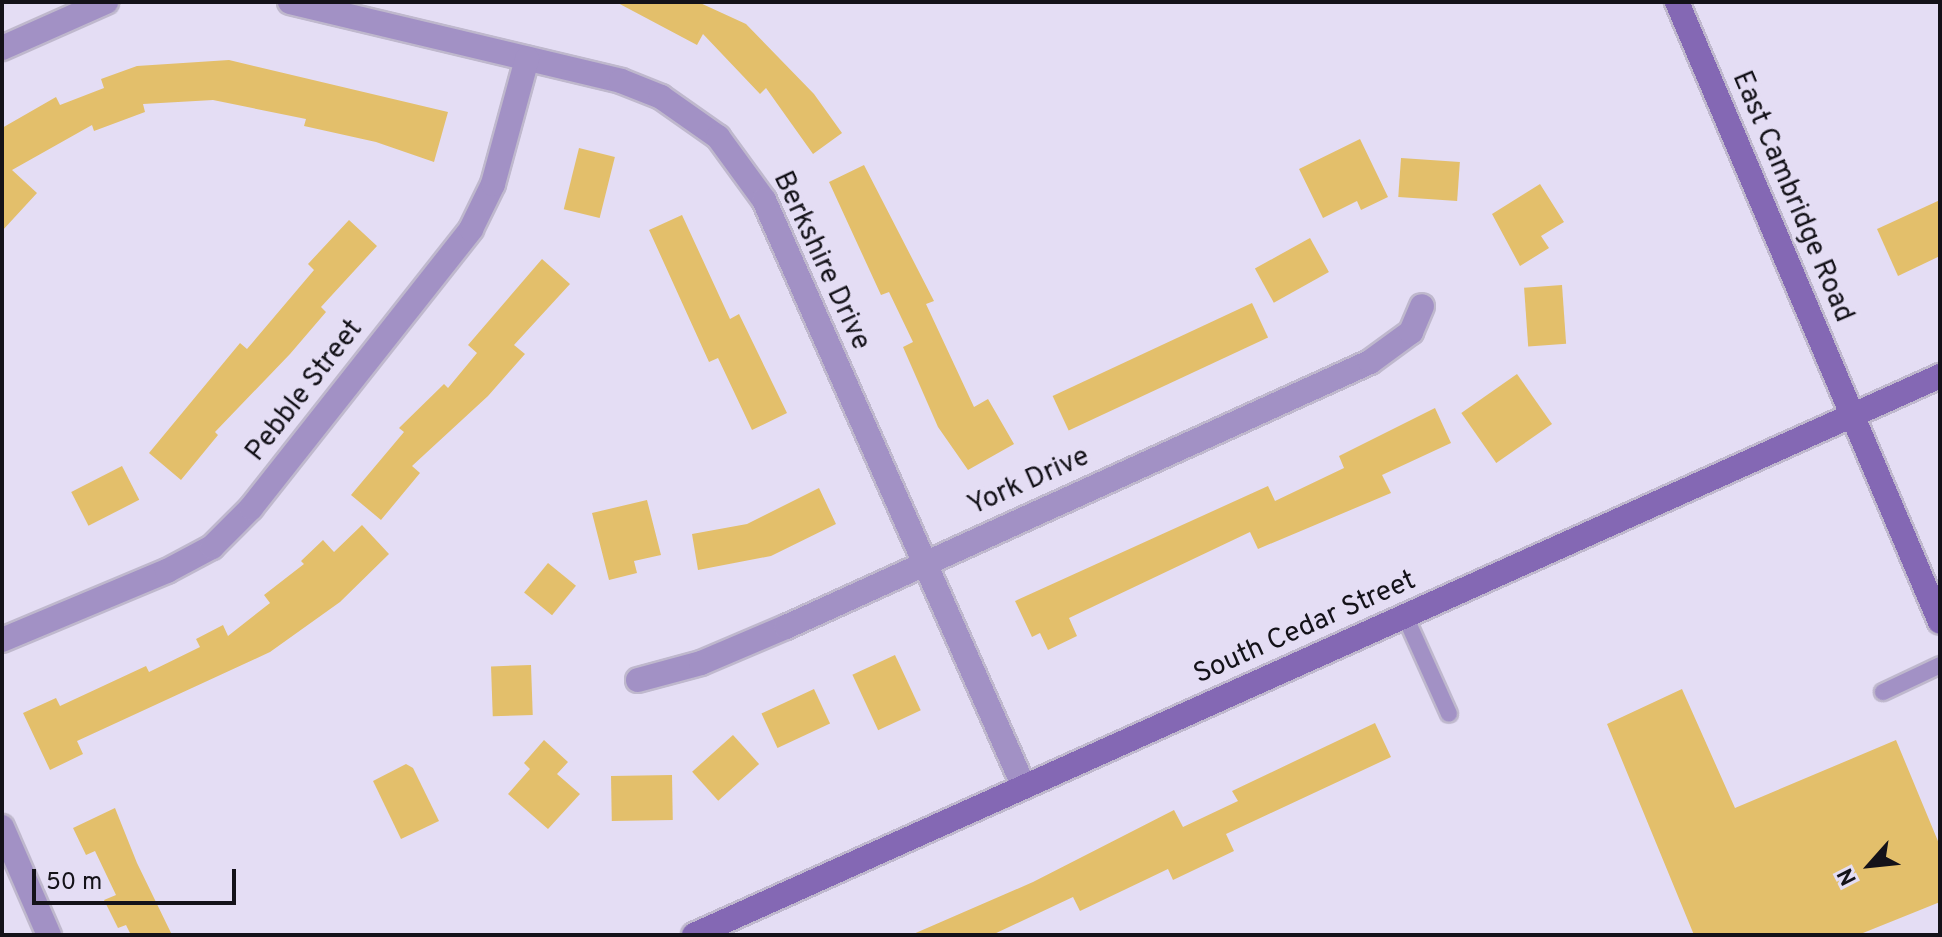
<!DOCTYPE html>
<style>
body{margin:0}
#map{position:relative;width:1942px;height:937px;overflow:hidden;background:#e4ddf4;font-family:Overpass,sans-serif}
div>[style]{position:absolute}
.building>*{inset:0;background:#e3bf6b;transform-origin:0 0}
.roads{filter:drop-shadow(2px 0 #bfb8cd) drop-shadow(-2px 0 #bfb8cd) drop-shadow(0 2px #bfb8cd) drop-shadow(0 -2px #bfb8cd)}
.lane>*{height:16px;margin:-8px;padding:0 8px;transform-origin:8px;border-radius:8px;background:#a291c5}
.street>*{height:24px;margin:-12px;padding:0 12px;transform-origin:12px;border-radius:12px;background:#a291c5}
.secondary>*{height:24px;margin:-12px;padding:0 12px;transform-origin:12px;border-radius:12px;background:#8468b4}
span{translate:-50% -50%;white-space:nowrap;text-align:center;line-height:1.15;-webkit-text-stroke:6px #e4ddf4;paint-order:stroke}
.street-label{font-size:28px;color:#141219}
.frame{position:absolute;inset:0;border:4px solid #141219;pointer-events:none}
.north{position:absolute;left:1830px;top:825px;width:80px;height:80px;-webkit-text-stroke:6px #e4ddf4;paint-order:stroke;rotate:243deg;font-size:22px;font-weight:700;line-height:32px;text-align:center;color:#141219}
.north::after{content:'';display:block;margin:auto;width:28px;height:36px;background:#141219;clip-path:polygon(50% 0,100% 100%,50% 72%,0 100%)}
.scale{position:absolute;left:32px;top:869px;width:204px;height:36px;box-sizing:border-box;border:4px solid #141219;border-top:0;padding-left:10px;font-size:24px;line-height:28px;white-space:nowrap;color:#141219;-webkit-text-stroke:6px #e4ddf4;paint-order:stroke}
</style>
<div id="map">
<div class="building">
<div style="clip-path:polygon(616px 2px,698px 2px,746px 24px,814px 94px,842px 133px,813px 154px,766px 88px,760px 94px,703px 34px,697px 45px)"></div>
<div style="clip-path:polygon(229px 60px,448px 112px,434px 162px,376px 142px,304px 126px,306px 119px,213px 100px,143px 104px,145px 112px,94px 131px,92px 125px,12px 170px,37px 193px,2px 231px,2px 128px,56px 97px,60px 105px,104px 88px,101px 79px,137px 66px)"></div>
<div style="clip-path:polygon(1360px 139px,1388px 197px,1361px 210px,1357px 201px,1323px 218px,1299px 169px)"></div>
<div style="left:579px;top:148px;width:37px;height:63px;rotate:14deg"></div>
<div style="left:1401px;top:158px;width:59px;height:39px;rotate:4deg"></div>
<div style="clip-path:polygon(864px 165px,934px 301px,926px 304px,974px 407px,988px 399px,1014px 444px,968px 470px,938px 427px,903px 347px,913px 342px,889px 292px,881px 295px,829px 182px)"></div>
<div style="clip-path:polygon(1540px 184px,1564px 222px,1541px 236px,1549px 248px,1520px 266px,1492px 214px)"></div>
<div style="clip-path:polygon(1940px 200px,1940px 256px,1898px 276px,1877px 229px)"></div>
<div style="clip-path:polygon(682px 215px,730px 319px,739px 314px,787px 413px,752px 430px,718px 358px,709px 362px,649px 230px)"></div>
<div style="clip-path:polygon(349px 220px,377px 246px,321px 307px,326px 312px,290px 354px,215px 432px,218px 435px,181px 480px,149px 453px,240px 343px,247px 349px,314px 270px,308px 264px)"></div>
<div style="left:1310px;top:238px;width:39px;height:63px;rotate:61deg"></div>
<div style="clip-path:polygon(542px 259px,570px 284px,514px 345px,525px 354px,488px 396px,412px 466px,420px 473px,381px 520px,351px 495px,404px 432px,399px 428px,444px 384px,448px 388px,477px 353px,468px 345px)"></div>
<div style="left:1562px;top:285px;width:59px;height:38px;rotate:86deg"></div>
<div style="left:1252px;top:303px;width:38px;height:220px;rotate:65deg"></div>
<div style="left:1517px;top:374px;width:61px;height:68px;rotate:55deg"></div>
<div style="clip-path:polygon(1435px 408px,1451px 443px,1382px 475px,1391px 493px,1258px 549px,1250px 532px,1069px 618px,1077px 636px,1048px 650px,1040px 633px,1032px 637px,1015px 601px,1268px 486px,1275px 501px,1344px 468px,1339px 456px)"></div>
<div style="left:122px;top:466px;width:38px;height:57px;rotate:63deg"></div>
<div style="clip-path:polygon(819px 488px,836px 524px,771px 556px,698px 570px,692px 534px,747px 524px)"></div>
<div style="clip-path:polygon(647px 500px,661px 555px,634px 561px,637px 573px,609px 580px,592px 513px)"></div>
<div style="clip-path:polygon(362px 525px,389px 554px,340px 602px,270px 652px,77px 741px,83px 754px,50px 770px,23px 713px,56px 698px,60px 706px,146px 666px,149px 672px,200px 647px,196px 639px,223px 625px,228px 636px,270px 603px,264px 595px,304px 564px,301px 561px,323px 540px,334px 552px)"></div>
<div style="left:548px;top:563px;width:36px;height:38px;rotate:39deg"></div>
<div style="left:895px;top:655px;width:61px;height:47px;rotate:65deg"></div>
<div style="left:531px;top:665px;width:50px;height:40px;rotate:88deg"></div>
<div style="left:814px;top:689px;width:38px;height:58px;rotate:65deg"></div>
<div style="clip-path:polygon(1682px 689px,1735px 808px,1896px 740px,1940px 846px,1940px 902px,1858px 935px,1694px 935px,1607px 724px)"></div>
<div style="clip-path:polygon(1375px 723px,1391px 757px,1226px 834px,1234px 851px,1173px 880px,1168px 869px,1080px 911px,1073px 897px,992px 935px,911px 935px,1033px 882px,1174px 810px,1183px 827px,1238px 801px,1232px 791px)"></div>
<div style="left:733px;top:735px;width:39px;height:55px;rotate:48deg"></div>
<div style="clip-path:polygon(544px 740px,568px 762px,557px 774px,580px 794px,548px 829px,508px 794px,530px 769px,524px 763px)"></div>
<div style="clip-path:polygon(406px 764px,413px 768px,439px 821px,401px 839px,373px 781px)"></div>
<div style="left:672px;top:775px;width:45px;height:61px;rotate:89deg"></div>
<div style="clip-path:polygon(115px 808px,137px 863px,172px 935px,131px 935px,126px 925px,118px 928px,104px 900px,116px 895px,95px 851px,86px 855px,73px 828px)"></div>
</div>
<div class="roads">
<div class="lane">
<div style="left:1405px;top:616px;width:107px;rotate:65.8deg"></div>
<div style="left:1883px;top:692px;width:63px;rotate:-25.3deg"></div>
</div>
<div class="street">
<div style="left:290px;top:2px;width:340px;rotate:13.4deg"></div>
<div style="left:621px;top:81px;width:43px;rotate:21.8deg"></div>
<div style="left:661px;top:97px;width:70px;rotate:35.1deg"></div>
<div style="left:718px;top:137px;width:78px;rotate:53.9deg"></div>
<div style="left:764px;top:200px;width:642px;rotate:66.11deg"></div>
<div style="left:2px;top:48px;width:114px;rotate:-23.9deg"></div>
<div style="left:2px;top:640px;width:179px;rotate:-22.7deg"></div>
<div style="left:167px;top:571px;width:51px;rotate:-28.1deg"></div>
<div style="left:212px;top:547px;width:55px;rotate:-45deg"></div>
<div style="left:251px;top:508px;width:355px;rotate:-51.7deg"></div>
<div style="left:471px;top:229px;width:50px;rotate:-63.9deg"></div>
<div style="left:493px;top:184px;width:130px;rotate:-74.8deg"></div>
<div style="left:638px;top:680px;width:65px;rotate:-15.1deg"></div>
<div style="left:701px;top:663px;width:92px;rotate:-23deg"></div>
<div style="left:786px;top:627px;width:641px;rotate:-24.41deg"></div>
<div style="left:1370px;top:362px;width:51px;rotate:-36.2deg"></div>
<div style="left:1411px;top:332px;width:28px;rotate:-67deg"></div>
<div style="left:2px;top:827px;width:118px;rotate:66.5deg"></div>
</div>
<div class="secondary">
<div style="left:1677px;top:2px;width:673px;rotate:67.01deg"></div>
<div style="left:694px;top:935px;width:1366px;rotate:-24.16deg"></div>
</div>
</div>
<div class="street-label">
<span style="left:1792px;top:197px;rotate:67deg">East Cambridge Road</span>
<span style="left:821px;top:261px;rotate:65deg">Berkshire Drive</span>
<span style="left:305px;top:391px;rotate:-52deg">Pebble Street</span>
<span style="left:1029px;top:482px;rotate:-24deg">York Drive</span>
<span style="left:1305px;top:628px;rotate:-24deg">South Cedar Street</span>
</div>
<div class="frame"></div>
<div class="north">N</div>
<div class="scale">50 m</div>
</div>
